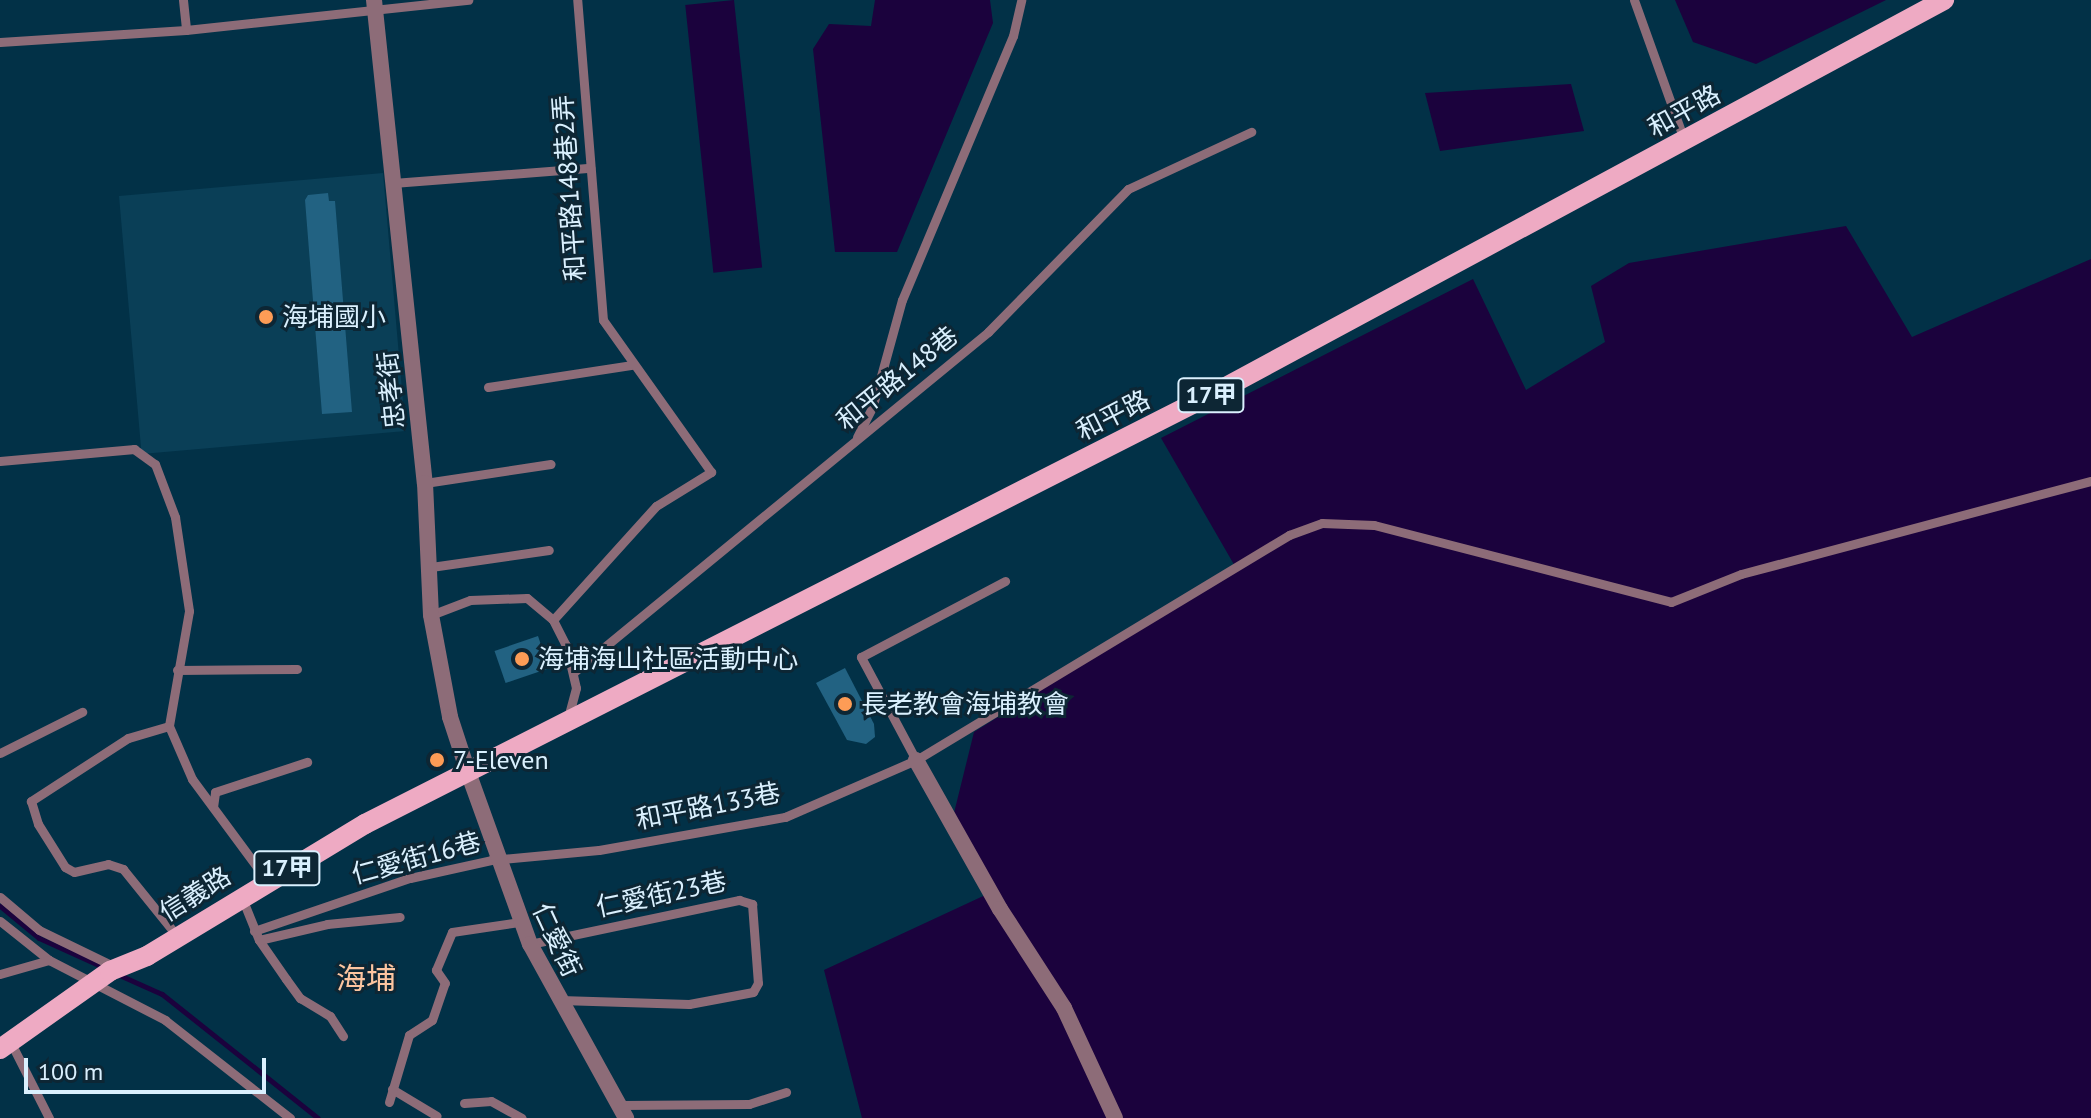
<!DOCTYPE html>
<meta charset="utf-8">
<style>
body{margin:0}
#map{position:relative;width:2091px;height:1118px;overflow:hidden;background:#023147;font-family:"PT Sans","Noto Sans TC",sans-serif}
div>[style]{position:absolute}
.built>*{inset:0;background:#0a3f57;transform-origin:0 0}
.water>*{inset:0;background:#1b023d;transform-origin:0 0}
.stream>*{height:5px;margin:-2.5px;padding:0 2.5px;transform-origin:2.5px;border-radius:2.5px;background:#1b023d}
.building>*{inset:0;background:#226282;transform-origin:0 0}
.service>*{height:9px;margin:-4.5px;padding:0 4.5px;transform-origin:4.5px;border-radius:4.5px;background:#8d6c78}
.minor>*{height:16px;margin:-8px;padding:0 8px;transform-origin:8px;border-radius:8px;background:#8d6c78}
.tertiary>*{height:16px;margin:-8px;padding:0 8px;transform-origin:8px;border-radius:8px;background:#8d6c78}
.primary>*{height:20px;margin:-10px;padding:0 10px;transform-origin:10px;border-radius:10px;background:#eeaac3}
.dots>*{width:22px;height:22px;translate:-50% -50%;box-sizing:border-box;border:4px solid #0d2634;border-radius:50%}
span{translate:-50% -50%;white-space:nowrap;text-align:center;line-height:1.15;-webkit-text-stroke:6px #0d2634;paint-order:stroke}
.shield-label span{padding:2px 6px;background:#0d2634;border:2px solid;border-radius:6px;-webkit-text-stroke-width:0}
.shield-label{font-size:24px;color:#daf0fe;font-weight:700}
.street-label{font-size:26px;color:#daf0fe}
.poi-label{font-size:26px;color:#daf0fe}
.left{translate:0 -50%;text-align:left}
.quarter-label{font-size:30px;color:#fcc5a0}
.scale{position:absolute;left:24px;top:1058px;width:242px;height:36px;box-sizing:border-box;border:4px solid #daf0fe;border-top:0;padding-left:10px;font-size:24px;line-height:28px;white-space:nowrap;color:#daf0fe;-webkit-text-stroke:6px #0d2634;paint-order:stroke}
</style>
<div id="map">
<div class="built">
<div style="left:383px;top:173px;width:259px;height:265px;rotate:85deg"></div>
</div>
<div class="water">
<div style="left:734px;top:0;width:269px;height:49px;rotate:84deg"></div>
<div style="clip-path:polygon(875px 0,990px 0,993px 23px,897px 252px,835px 252px,813px 49px,829px 24px,871px 26px)"></div>
<div style="clip-path:polygon(1675px 0,1886px 0,1756px 64px,1693px 42px)"></div>
<div style="clip-path:polygon(1571px 84px,1584px 131px,1440px 151px,1425px 93px)"></div>
<div style="clip-path:polygon(1846px 226px,1912px 337px,2091px 259px,2091px 1118px,862px 1118px,824px 970px,994px 891px,954px 813px,974px 732px,1236px 568px,1161px 438px,1473px 279px,1526px 390px,1605px 342px,1591px 286px,1629px 263px)"></div>
</div>
<div class="stream">
<div style="left:0;top:906px;width:50px;rotate:39.4deg"></div>
<div style="left:39px;top:938px;width:72px;rotate:24.4deg"></div>
<div style="left:117px;top:974px;width:49px;rotate:24deg"></div>
<div style="left:162px;top:994px;width:199px;rotate:38.5deg"></div>
</div>
<div class="building">
<div style="clip-path:polygon(328px 193px,329px 201px,335px 201px,352px 412px,322px 414px,305px 200px,308px 195px)"></div>
<div style="left:538px;top:636px;width:34px;height:46px;rotate:71deg"></div>
<div style="clip-path:polygon(845px 668px,874px 724px,875px 737px,866px 744px,847px 740px,816px 683px)"></div>
</div>
<div class="service">
<div style="left:183px;top:0;width:30px;rotate:84deg"></div>
<div style="left:1634px;top:0;width:149px;rotate:70.3deg"></div>
<div style="left:0;top:42px;width:186px;rotate:-3.7deg"></div>
<div style="left:186px;top:30px;width:284px;rotate:-6.1deg"></div>
<div style="left:393px;top:183px;width:198px;rotate:-4.4deg"></div>
<div style="left:488px;top:387px;width:146px;rotate:-8.7deg"></div>
<div style="left:857px;top:437px;width:36px;rotate:-63deg"></div>
<div style="left:873px;top:405px;width:109px;rotate:-74.6deg"></div>
<div style="left:902px;top:300px;width:286px;rotate:-67.2deg"></div>
<div style="left:1013px;top:36px;width:37px;rotate:-77deg"></div>
<div style="left:0;top:461px;width:135px;rotate:-5.1deg"></div>
<div style="left:134px;top:449px;width:26px;rotate:36deg"></div>
<div style="left:155px;top:464px;width:57px;rotate:69.3deg"></div>
<div style="left:175px;top:517px;width:95px;rotate:81.5deg"></div>
<div style="left:189px;top:611px;width:117px;rotate:99.9deg"></div>
<div style="left:169px;top:726px;width:58px;rotate:66.5deg"></div>
<div style="left:192px;top:779px;width:124px;rotate:53.5deg"></div>
<div style="left:425px;top:483px;width:127px;rotate:-8.6deg"></div>
<div style="left:431px;top:567px;width:119px;rotate:-8.2deg"></div>
<div style="left:431px;top:615px;width:42px;rotate:-21deg"></div>
<div style="left:470px;top:600px;width:57px;rotate:-2deg"></div>
<div style="left:527px;top:598px;width:34px;rotate:40deg"></div>
<div style="left:553px;top:620px;width:28px;rotate:63deg"></div>
<div style="left:566px;top:645px;width:44px;rotate:76.9deg"></div>
<div style="left:576px;top:688px;width:30px;rotate:105deg"></div>
<div style="left:553px;top:620px;width:154px;rotate:-47.9deg"></div>
<div style="left:656px;top:506px;width:65px;rotate:-31.7deg"></div>
<div style="left:711px;top:472px;width:186px;rotate:-125.4deg"></div>
<div style="left:603px;top:320px;width:321px;rotate:-94.6deg"></div>
<div style="left:177px;top:670px;width:120px;rotate:-0.5deg"></div>
<div style="left:574px;top:672px;width:536px;rotate:-39.39deg"></div>
<div style="left:988px;top:332px;width:200px;rotate:-45.6deg"></div>
<div style="left:1128px;top:189px;width:136px;rotate:-24.9deg"></div>
<div style="left:169px;top:726px;width:43px;rotate:163.7deg"></div>
<div style="left:128px;top:738px;width:116px;rotate:147deg"></div>
<div style="left:31px;top:801px;width:24px;rotate:73deg"></div>
<div style="left:38px;top:824px;width:51px;rotate:57.9deg"></div>
<div style="left:65px;top:867px;width:10px;rotate:29deg"></div>
<div style="left:74px;top:872px;width:35px;rotate:-13deg"></div>
<div style="left:108px;top:864px;width:16px;rotate:18deg"></div>
<div style="left:123px;top:869px;width:86px;rotate:51.1deg"></div>
<div style="left:0;top:753px;width:92px;rotate:-26.6deg"></div>
<div style="left:916px;top:760px;width:117px;rotate:-118.1deg"></div>
<div style="left:861px;top:657px;width:163px;rotate:-27.8deg"></div>
<div style="left:213px;top:807px;width:15px;rotate:-82deg"></div>
<div style="left:215px;top:792px;width:97px;rotate:-18.1deg"></div>
<div style="left:0;top:897px;width:51px;rotate:40.2deg"></div>
<div style="left:39px;top:930px;width:82px;rotate:25.9deg"></div>
<div style="left:242px;top:898px;width:45px;rotate:68deg"></div>
<div style="left:259px;top:940px;width:47px;rotate:55.3deg"></div>
<div style="left:286px;top:979px;width:24px;rotate:54deg"></div>
<div style="left:300px;top:998px;width:35px;rotate:31deg"></div>
<div style="left:330px;top:1016px;width:24px;rotate:57deg"></div>
<div style="left:0;top:921px;width:63px;rotate:38.5deg"></div>
<div style="left:49px;top:960px;width:131px;rotate:27.3deg"></div>
<div style="left:165px;top:1020px;width:159px;rotate:38.1deg"></div>
<div style="left:254px;top:931px;width:165px;rotate:-18.8deg"></div>
<div style="left:410px;top:878px;width:83px;rotate:-12.5deg"></div>
<div style="left:491px;top:860px;width:108px;rotate:-5.3deg"></div>
<div style="left:599px;top:850px;width:189px;rotate:-10.1deg"></div>
<div style="left:785px;top:817px;width:143px;rotate:-23.5deg"></div>
<div style="left:916px;top:760px;width:436px;rotate:-31.1deg"></div>
<div style="left:1289px;top:535px;width:35px;rotate:-20deg"></div>
<div style="left:1322px;top:523px;width:52px;rotate:2.2deg"></div>
<div style="left:1374px;top:525px;width:307px;rotate:14.5deg"></div>
<div style="left:1671px;top:602px;width:75px;rotate:-21.8deg"></div>
<div style="left:1741px;top:574px;width:362px;rotate:-14.9deg"></div>
<div style="left:259px;top:940px;width:70px;rotate:-13.2deg"></div>
<div style="left:327px;top:924px;width:73px;rotate:-5.5deg"></div>
<div style="left:530px;top:944px;width:214px;rotate:-11.9deg"></div>
<div style="left:739px;top:900px;width:14px;rotate:17deg"></div>
<div style="left:752px;top:904px;width:79px;rotate:85.7deg"></div>
<div style="left:758px;top:983px;width:10px;rotate:119deg"></div>
<div style="left:753px;top:992px;width:65px;rotate:169.4deg"></div>
<div style="left:689px;top:1004px;width:129px;rotate:-178.2deg"></div>
<div style="left:0;top:974px;width:51px;rotate:-15.9deg"></div>
<div style="left:11px;top:1043px;width:84px;rotate:63.1deg"></div>
<div style="left:392px;top:1089px;width:52px;rotate:31deg"></div>
<div style="left:389px;top:1102px;width:70px;rotate:-73.4deg"></div>
<div style="left:409px;top:1035px;width:27px;rotate:-33deg"></div>
<div style="left:432px;top:1020px;width:39px;rotate:-71deg"></div>
<div style="left:445px;top:983px;width:16px;rotate:-125deg"></div>
<div style="left:436px;top:970px;width:41px;rotate:-67.2deg"></div>
<div style="left:452px;top:932px;width:69px;rotate:-8.4deg"></div>
<div style="left:464px;top:1103px;width:27px;rotate:-4deg"></div>
<div style="left:491px;top:1101px;width:35px;rotate:29deg"></div>
<div style="left:621px;top:1105px;width:128px;rotate:-0.4deg"></div>
<div style="left:749px;top:1104px;width:39px;rotate:-18deg"></div>
</div>
<div class="minor">
<div style="left:916px;top:760px;width:171px;rotate:60.6deg"></div>
<div style="left:1000px;top:909px;width:118px;rotate:57.1deg"></div>
<div style="left:1064px;top:1008px;width:121px;rotate:65.1deg"></div>
<div style="left:468px;top:772px;width:183px;rotate:70.2deg"></div>
<div style="left:530px;top:944px;width:199px;rotate:61.1deg"></div>
</div>
<div class="tertiary">
<div style="left:374px;top:0;width:486px;rotate:84deg"></div>
<div style="left:425px;top:483px;width:132px;rotate:87.4deg"></div>
<div style="left:431px;top:615px;width:104px;rotate:79.4deg"></div>
<div style="left:450px;top:717px;width:58px;rotate:71.9deg"></div>
</div>
<div class="primary">
<div style="left:0;top:1049px;width:135px;rotate:-35.3deg"></div>
<div style="left:110px;top:971px;width:40px;rotate:-22deg"></div>
<div style="left:147px;top:956px;width:255px;rotate:-31.2deg"></div>
<div style="left:365px;top:824px;width:963px;rotate:-26.91deg"></div>
<div style="left:1224px;top:388px;width:818px;rotate:-28.32deg"></div>
</div>
<div class="dots">
<div style="left:266px;top:317px;background:#fd9c56"></div>
<div style="left:522px;top:659px;background:#fd9c56"></div>
<div style="left:845px;top:704px;background:#fd9c56"></div>
<div style="left:437px;top:760px;background:#fd9c56"></div>
</div>
<div class="shield-label">
<span style="left:1211px;top:395px">17甲</span>
<span style="left:287px;top:868px">17甲</span>
</div>
<div class="street-label">
<span style="left:1684px;top:111px;rotate:-29deg">和平路</span>
<span style="left:569px;top:188px;rotate:-94deg">和平路148巷2弄</span>
<span style="left:897px;top:378px;rotate:-39deg">和平路148巷</span>
<span style="left:391px;top:390px;rotate:-96deg">忠孝街</span>
<span style="left:1113px;top:415px;rotate:-27deg">和平路</span>
<span style="left:708px;top:806px;rotate:-11deg">和平路133巷</span>
<span style="left:416px;top:858px;rotate:-15deg">仁愛街16巷</span>
<span style="left:195px;top:894px;rotate:-32deg">信義路</span>
<span style="left:661px;top:894px;rotate:-12deg">仁愛街23巷</span>
<span style="left:557px;top:940px;rotate:65deg">仁愛街</span>
</div>
<div class="poi-label">
<span class="left" style="left:282px;top:317px">海埔國小</span>
<span class="left" style="left:538px;top:659px">海埔海山社區活動中心</span>
<span class="left" style="left:861px;top:704px">長老教會海埔教會</span>
<span class="left" style="left:453px;top:760px">7-Eleven</span>
</div>
<div class="quarter-label">
<span style="left:366px;top:978px">海埔</span>
</div>
<div class="scale">100 m</div>
</div>
